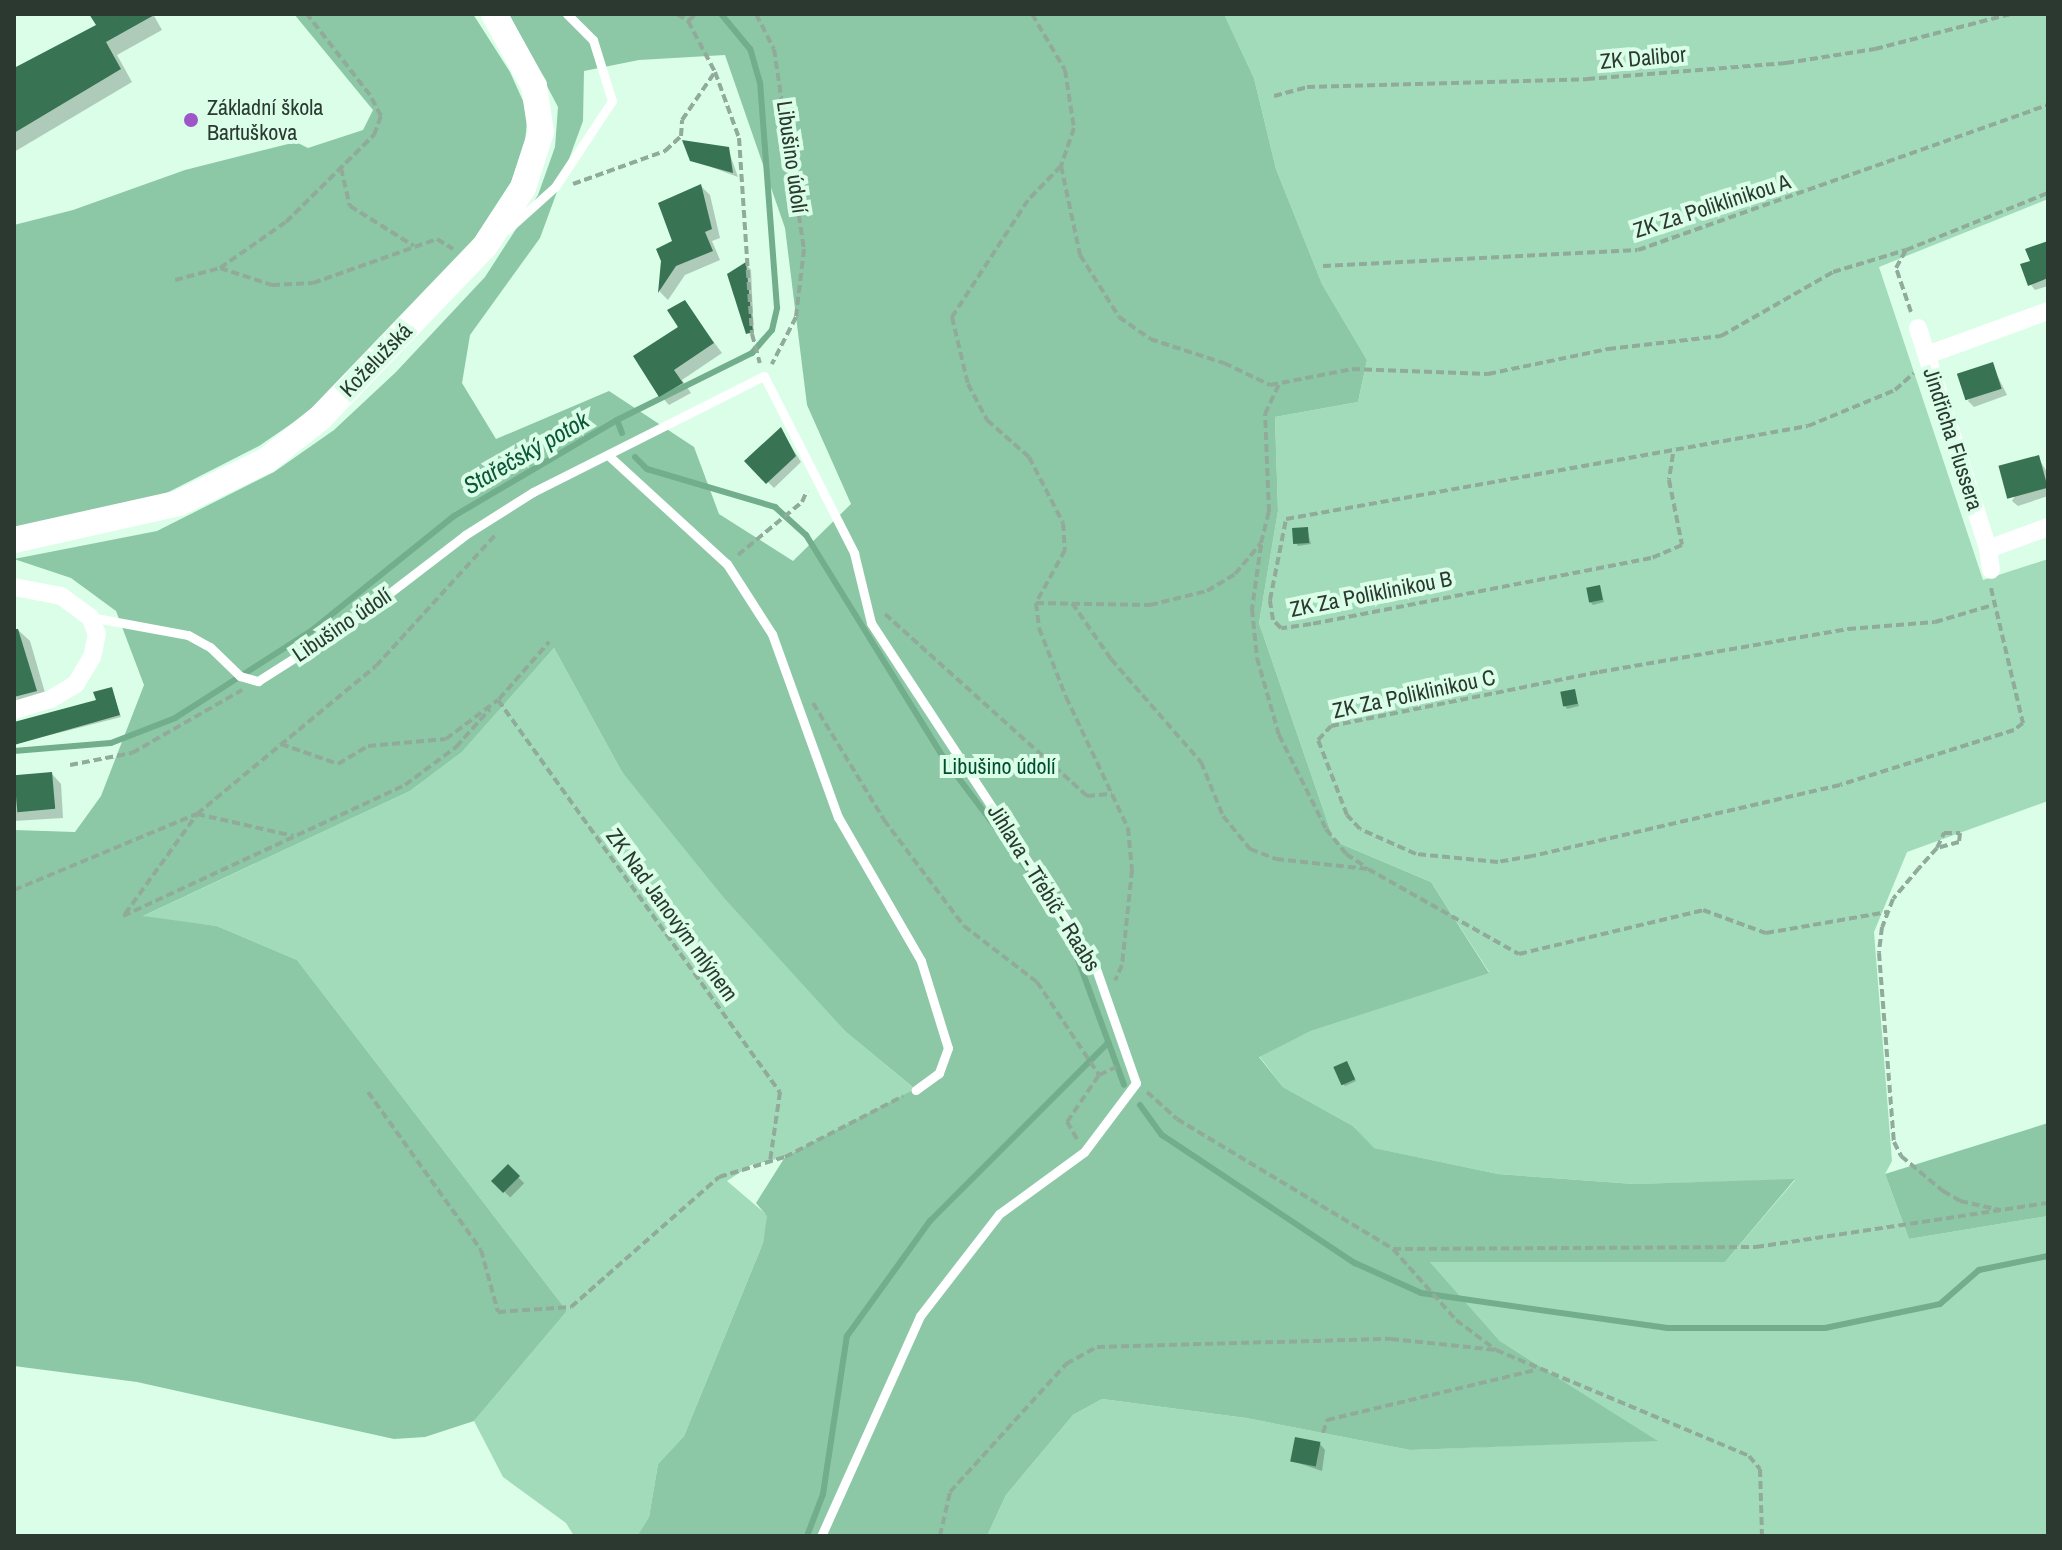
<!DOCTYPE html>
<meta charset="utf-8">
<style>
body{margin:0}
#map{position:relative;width:2062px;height:1550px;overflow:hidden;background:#dafee8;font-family:"Archivo Narrow",sans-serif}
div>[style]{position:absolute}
.green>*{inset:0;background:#a2dbba}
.forest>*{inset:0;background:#8cc8a6}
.shadow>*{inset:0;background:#0003;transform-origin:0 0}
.stream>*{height:6px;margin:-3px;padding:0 3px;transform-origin:3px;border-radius:3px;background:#72ad8c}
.building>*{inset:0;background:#387354;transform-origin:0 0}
.path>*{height:4px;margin-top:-2px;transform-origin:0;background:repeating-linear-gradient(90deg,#90ab9a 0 8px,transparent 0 12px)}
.lane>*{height:9px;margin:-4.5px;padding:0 4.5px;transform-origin:4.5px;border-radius:4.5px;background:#fff}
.street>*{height:18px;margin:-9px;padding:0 9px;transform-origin:9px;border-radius:9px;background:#fff}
.secondary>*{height:26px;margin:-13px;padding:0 13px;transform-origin:13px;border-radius:13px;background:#fff}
.dots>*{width:22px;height:22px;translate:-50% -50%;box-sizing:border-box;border:4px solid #dafee8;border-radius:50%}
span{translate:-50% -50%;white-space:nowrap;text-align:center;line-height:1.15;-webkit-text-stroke:8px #dafee8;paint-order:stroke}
.street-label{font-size:22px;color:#2b3930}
.poi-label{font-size:22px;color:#2b3930}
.left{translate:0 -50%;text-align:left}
.park-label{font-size:22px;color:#004e2f}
.water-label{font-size:24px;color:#0c5737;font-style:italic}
.frame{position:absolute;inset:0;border:16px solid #2b3930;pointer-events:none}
</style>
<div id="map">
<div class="green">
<div style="clip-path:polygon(1224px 14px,2048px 14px,2048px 199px,1879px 267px,1983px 580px,2048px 559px,2048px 801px,1907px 852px,1874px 932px,1892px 1161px,1885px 1174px,1909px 1239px,2048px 1216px,2048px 1536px,987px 1536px,1006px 1495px,1073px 1415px,1102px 1399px,1246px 1418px,1410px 1450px,1656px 1440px,1500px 1341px,1429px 1261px,1725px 1262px,1795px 1180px,1634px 1184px,1498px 1174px,1373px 1148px,1353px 1126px,1283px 1087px,1259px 1056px,1311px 1031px,1489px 972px,1431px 882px,1334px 841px,1259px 623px,1278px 511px,1275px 417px,1358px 402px,1367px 360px,1322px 284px,1276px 169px,1254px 78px)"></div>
<div style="clip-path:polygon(554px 648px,622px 772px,846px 1032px,916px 1090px,785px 1157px,751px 1165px,727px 1181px,768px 1216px,763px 1243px,684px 1436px,658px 1464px,649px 1517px,637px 1536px,574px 1536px,566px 1523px,503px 1477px,474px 1421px,567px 1311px,297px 960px,217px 926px,141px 917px,410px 791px,462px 752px)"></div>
</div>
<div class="forest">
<div style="clip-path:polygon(294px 14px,473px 14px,510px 72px,528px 112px,525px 141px,511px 182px,461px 259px,316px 407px,259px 446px,147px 503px,14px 529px,14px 225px,73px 210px,185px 170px,296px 142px,308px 148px,363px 130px,373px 110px)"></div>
<div style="clip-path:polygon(evenodd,509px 14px,1224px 14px,1254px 78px,1276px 169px,1322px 284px,1367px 360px,1358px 402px,1275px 417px,1278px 511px,1259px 623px,1334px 841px,1431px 882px,1489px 973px,1311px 1031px,1259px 1057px,1283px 1087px,1353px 1126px,1374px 1148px,1498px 1174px,1634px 1184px,1795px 1179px,1725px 1262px,1430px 1262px,1500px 1341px,1658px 1441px,1410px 1450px,1246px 1418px,1102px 1399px,1073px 1415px,1006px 1495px,987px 1536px,637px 1536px,649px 1517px,658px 1464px,684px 1436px,763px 1243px,767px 1216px,756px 1203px,785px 1157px,915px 1089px,846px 1032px,725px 899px,622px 772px,554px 648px,462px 752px,410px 791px,143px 916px,217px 926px,297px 960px,567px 1311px,474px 1421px,425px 1437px,394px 1439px,137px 1382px,14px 1366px,14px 830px,75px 832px,101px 796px,144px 685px,116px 611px,71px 578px,14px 559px,157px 531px,274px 472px,334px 430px,396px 372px,485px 277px,538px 195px,555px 147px,558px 107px,509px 14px,725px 55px,785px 228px,807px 405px,851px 504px,793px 561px,719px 514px,694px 447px,609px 391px,496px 439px,462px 383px,470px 335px,540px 238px,583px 121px,584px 71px,639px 60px,725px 55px)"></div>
<div style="clip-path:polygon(2048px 1123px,2048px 1216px,1909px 1239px,1885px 1174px)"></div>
</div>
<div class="shadow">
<div style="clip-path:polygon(91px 14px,153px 14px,162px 30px,117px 55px,132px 82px,14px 152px,14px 73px,98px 26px)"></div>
<div style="clip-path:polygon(728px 149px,738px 177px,692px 160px)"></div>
<div style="clip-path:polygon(701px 186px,710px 195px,720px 238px,712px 241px,720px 260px,685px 275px,668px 300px,660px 292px,663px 260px)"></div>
<div style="clip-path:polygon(2048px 243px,2048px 286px,2035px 290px,2030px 284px,2032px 262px)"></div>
<div style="clip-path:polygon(746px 264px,751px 270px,754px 338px,748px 332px)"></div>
<div style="clip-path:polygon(684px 302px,722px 353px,682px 380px,691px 393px,669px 405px,660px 395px)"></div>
<div style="clip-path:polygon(1992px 365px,2007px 395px,1974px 407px,1968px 401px)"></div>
<div style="clip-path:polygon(781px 430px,801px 462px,774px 488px,747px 461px)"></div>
<div style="clip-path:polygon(2038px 457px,2048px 474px,2048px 496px,2018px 506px,2012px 501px)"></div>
<div style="clip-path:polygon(1307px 529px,1311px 544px,1298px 546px,1296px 543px)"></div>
<div style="clip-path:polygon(1600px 587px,1604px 602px,1593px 605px,1590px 602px)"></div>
<div style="clip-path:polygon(17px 629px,30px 641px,48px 703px,22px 711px,16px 719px)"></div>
<div style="clip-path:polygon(112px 689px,121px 717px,15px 744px,14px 723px,98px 702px)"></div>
<div style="clip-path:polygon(1574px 691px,1579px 706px,1567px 709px,1565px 706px)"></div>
<div style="clip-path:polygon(52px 774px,61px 784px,63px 818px,14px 821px,14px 777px)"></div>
<div style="clip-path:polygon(1347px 1063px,1356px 1081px,1345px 1086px,1343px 1084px)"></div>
<div style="left:508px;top:1167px;width:23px;height:20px;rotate:45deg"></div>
<div style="clip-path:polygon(1320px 1444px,1325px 1450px,1322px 1471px,1292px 1461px)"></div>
</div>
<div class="stream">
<div style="left:617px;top:420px;width:14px;rotate:69deg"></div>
<div style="left:635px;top:457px;width:17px;rotate:45deg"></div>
<div style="left:647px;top:469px;width:134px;rotate:16.5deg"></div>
<div style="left:775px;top:507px;width:42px;rotate:42.1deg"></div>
<div style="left:806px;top:535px;width:264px;rotate:58.3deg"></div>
<div style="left:945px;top:760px;width:143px;rotate:53deg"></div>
<div style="left:14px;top:751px;width:97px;rotate:-4.7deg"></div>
<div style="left:111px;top:743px;width:69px;rotate:-21.3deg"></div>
<div style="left:175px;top:718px;width:161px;rotate:-32.6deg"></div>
<div style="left:311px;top:631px;width:184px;rotate:-38.8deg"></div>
<div style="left:454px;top:516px;width:189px;rotate:-30.5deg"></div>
<div style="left:617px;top:420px;width:151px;rotate:-26.4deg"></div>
<div style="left:752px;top:353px;width:30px;rotate:-49deg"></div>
<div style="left:772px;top:330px;width:23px;rotate:-77deg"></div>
<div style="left:777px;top:308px;width:226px;rotate:-94.3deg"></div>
<div style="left:760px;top:83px;width:35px;rotate:-106deg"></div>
<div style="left:750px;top:49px;width:45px;rotate:-129.6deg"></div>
<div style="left:1066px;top:927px;width:168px;rotate:69.8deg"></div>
<div style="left:1140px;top:1105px;width:37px;rotate:54deg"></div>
<div style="left:1162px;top:1135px;width:232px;rotate:33.6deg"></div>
<div style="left:1355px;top:1263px;width:72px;rotate:24.4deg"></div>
<div style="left:1421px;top:1293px;width:249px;rotate:8.1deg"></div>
<div style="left:1668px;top:1328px;width:157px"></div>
<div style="left:1825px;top:1328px;width:117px;rotate:-11.8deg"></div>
<div style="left:1940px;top:1304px;width:52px;rotate:-41.1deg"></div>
<div style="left:1979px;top:1270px;width:70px;rotate:-11.5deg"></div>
<div style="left:807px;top:1536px;width:45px;rotate:-69.1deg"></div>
<div style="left:823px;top:1494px;width:160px;rotate:-81.4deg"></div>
<div style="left:847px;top:1336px;width:142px;rotate:-54.2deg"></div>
<div style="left:930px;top:1221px;width:250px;rotate:-45deg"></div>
</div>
<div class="building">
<div style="clip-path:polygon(89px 14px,156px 14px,106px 42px,121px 69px,14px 133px,14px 68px,96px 25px)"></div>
<div style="clip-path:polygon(682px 140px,729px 147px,733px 173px,690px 161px)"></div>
<div style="clip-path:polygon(701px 184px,712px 229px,705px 232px,713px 251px,676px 266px,658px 293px,661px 261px,656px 249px,672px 241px,658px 203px)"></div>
<div style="clip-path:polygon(2048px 241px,2048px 278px,2028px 286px,2020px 264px,2030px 261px,2025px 249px)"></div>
<div style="clip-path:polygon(746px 262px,753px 332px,746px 334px,727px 274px)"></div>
<div style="clip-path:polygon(685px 300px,714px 343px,674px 370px,683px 383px,659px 397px,633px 356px,678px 327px,667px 310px)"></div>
<div style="left:1993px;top:362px;width:28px;height:38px;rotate:72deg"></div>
<div style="clip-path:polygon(781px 427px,796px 456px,766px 484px,744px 461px)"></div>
<div style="left:2039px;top:455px;width:34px;height:42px;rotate:75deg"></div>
<div style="left:1308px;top:527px;width:16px;height:16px;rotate:86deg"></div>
<div style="left:1600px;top:585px;width:15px;height:14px;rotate:79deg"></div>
<div style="clip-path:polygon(14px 629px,18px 629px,37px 691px,14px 697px)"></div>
<div style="clip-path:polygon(112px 687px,120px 715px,14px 745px,14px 722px,96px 700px,93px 692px)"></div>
<div style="left:1575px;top:689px;width:15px;height:15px;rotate:79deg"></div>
<div style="left:52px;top:772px;width:37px;height:38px;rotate:85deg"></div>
<div style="left:1347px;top:1061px;width:20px;height:15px;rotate:66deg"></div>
<div style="left:508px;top:1164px;width:17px;height:24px;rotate:45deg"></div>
<div style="left:1295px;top:1437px;width:26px;height:25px;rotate:11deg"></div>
</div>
<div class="path">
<div style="left:677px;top:14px;width:13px;rotate:32deg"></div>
<div style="left:688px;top:21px;width:58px;rotate:62.1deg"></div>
<div style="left:715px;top:72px;width:70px;rotate:70deg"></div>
<div style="left:739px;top:138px;width:196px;rotate:86.2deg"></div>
<div style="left:752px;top:334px;width:30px;rotate:75deg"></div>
<div style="left:756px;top:14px;width:39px;rotate:63deg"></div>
<div style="left:774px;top:49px;width:202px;rotate:81.5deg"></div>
<div style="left:804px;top:249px;width:68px;rotate:96.7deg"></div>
<div style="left:796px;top:317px;width:53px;rotate:117.1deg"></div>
<div style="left:1032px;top:14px;width:65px;rotate:59.5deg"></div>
<div style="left:1065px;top:70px;width:59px;rotate:81.2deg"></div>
<div style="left:1074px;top:128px;width:40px;rotate:108.9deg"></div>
<div style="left:1061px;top:166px;width:47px;rotate:134.1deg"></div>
<div style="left:1028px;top:200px;width:140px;rotate:123deg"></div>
<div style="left:952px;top:317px;width:69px;rotate:76.6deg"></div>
<div style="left:968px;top:384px;width:41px;rotate:62.2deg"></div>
<div style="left:987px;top:420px;width:56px;rotate:41.4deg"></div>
<div style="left:1029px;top:457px;width:74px;rotate:62.7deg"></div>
<div style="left:1063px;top:523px;width:27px;rotate:86deg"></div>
<div style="left:1065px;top:550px;width:60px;rotate:118.7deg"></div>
<div style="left:1036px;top:603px;width:25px;rotate:83deg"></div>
<div style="left:1039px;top:628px;width:74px;rotate:68.6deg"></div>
<div style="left:1066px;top:697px;width:145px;rotate:64.7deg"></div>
<div style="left:1128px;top:828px;width:42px;rotate:84.6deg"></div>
<div style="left:1132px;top:870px;width:96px;rotate:96deg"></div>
<div style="left:1122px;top:965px;width:17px;rotate:114deg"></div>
<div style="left:688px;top:21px;width:11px;rotate:-41deg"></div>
<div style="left:1274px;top:96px;width:34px;rotate:-15deg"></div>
<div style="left:1307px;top:87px;width:280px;rotate:-1.6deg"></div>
<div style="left:1587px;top:79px;width:200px;rotate:-4.6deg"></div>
<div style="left:1786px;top:63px;width:90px;rotate:-8.9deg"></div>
<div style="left:1875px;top:49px;width:139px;rotate:-14.5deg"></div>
<div style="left:1061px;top:166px;width:91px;rotate:77.9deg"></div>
<div style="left:1080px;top:255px;width:73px;rotate:57.8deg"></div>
<div style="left:1119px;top:317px;width:38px;rotate:35deg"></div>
<div style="left:1150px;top:339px;width:78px;rotate:18deg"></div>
<div style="left:1224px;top:363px;width:51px;rotate:25.6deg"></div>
<div style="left:1270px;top:385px;width:84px;rotate:-11deg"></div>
<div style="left:1352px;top:369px;width:136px;rotate:2.1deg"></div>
<div style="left:1488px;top:374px;width:123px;rotate:-11.8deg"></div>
<div style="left:1608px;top:349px;width:114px;rotate:-6.6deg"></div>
<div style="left:1721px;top:336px;width:129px;rotate:-29.7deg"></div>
<div style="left:1833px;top:272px;width:76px;rotate:-16.8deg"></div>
<div style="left:341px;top:168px;width:39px;rotate:77deg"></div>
<div style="left:350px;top:206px;width:75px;rotate:32deg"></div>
<div style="left:573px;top:184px;width:98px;rotate:-19.7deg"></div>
<div style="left:665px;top:151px;width:22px;rotate:-43deg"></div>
<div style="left:681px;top:136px;width:16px;rotate:-86deg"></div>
<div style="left:682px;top:120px;width:58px;rotate:-55.5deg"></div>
<div style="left:1323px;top:266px;width:315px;rotate:-2.9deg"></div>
<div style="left:1638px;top:250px;width:435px;rotate:-19.5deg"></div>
<div style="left:220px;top:268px;width:55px;rotate:18.1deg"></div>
<div style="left:272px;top:285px;width:41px;rotate:-2.8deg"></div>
<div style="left:313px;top:283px;width:132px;rotate:-19.5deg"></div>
<div style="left:437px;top:239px;width:19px;rotate:32deg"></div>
<div style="left:175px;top:280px;width:47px;rotate:-14.9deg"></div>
<div style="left:220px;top:268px;width:80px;rotate:-34.9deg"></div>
<div style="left:286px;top:222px;width:124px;rotate:-44.7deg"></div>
<div style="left:374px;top:135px;width:20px;rotate:-70deg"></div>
<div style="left:381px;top:116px;width:24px;rotate:-118deg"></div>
<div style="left:370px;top:95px;width:103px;rotate:-127.9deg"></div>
<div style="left:1911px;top:312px;width:46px;rotate:-108.8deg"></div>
<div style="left:1896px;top:268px;width:21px;rotate:-61deg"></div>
<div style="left:1906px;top:250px;width:153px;rotate:-21.9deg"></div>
<div style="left:1673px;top:454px;width:26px;rotate:99deg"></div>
<div style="left:1669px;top:480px;width:66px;rotate:78.7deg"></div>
<div style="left:1682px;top:545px;width:34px;rotate:157deg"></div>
<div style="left:1651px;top:558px;width:346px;rotate:169deg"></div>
<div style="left:1311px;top:624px;width:30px;rotate:172deg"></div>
<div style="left:1281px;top:628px;width:11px;rotate:-135deg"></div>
<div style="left:1273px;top:620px;width:20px;rotate:-99deg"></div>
<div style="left:1270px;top:600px;width:83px;rotate:-78.8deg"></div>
<div style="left:1286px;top:519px;width:530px;rotate:-10.1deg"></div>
<div style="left:1808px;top:426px;width:94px;rotate:-22.5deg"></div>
<div style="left:1895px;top:390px;width:25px;rotate:-42deg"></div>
<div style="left:1261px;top:545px;width:65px;rotate:98deg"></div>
<div style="left:1252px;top:609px;width:49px;rotate:84.2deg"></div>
<div style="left:1257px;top:658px;width:80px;rotate:74.1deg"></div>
<div style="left:1279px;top:735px;width:105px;rotate:63.4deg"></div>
<div style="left:1326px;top:829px;width:32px;rotate:51deg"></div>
<div style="left:1346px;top:854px;width:24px;rotate:33deg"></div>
<div style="left:738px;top:555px;width:83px;rotate:-39.6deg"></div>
<div style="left:802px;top:502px;width:12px;rotate:-66deg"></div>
<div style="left:1991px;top:588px;width:139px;rotate:76.7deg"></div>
<div style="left:2023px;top:723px;width:11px;rotate:142deg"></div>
<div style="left:2014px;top:730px;width:182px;rotate:162.5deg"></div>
<div style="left:1840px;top:785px;width:316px;rotate:167deg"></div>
<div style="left:1532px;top:856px;width:35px;rotate:170deg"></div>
<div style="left:1498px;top:862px;width:82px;rotate:-174.4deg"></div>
<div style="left:1416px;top:854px;width:61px;rotate:-155.9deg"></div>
<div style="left:1360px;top:829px;width:19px;rotate:-133deg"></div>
<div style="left:1347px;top:815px;width:80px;rotate:-111.1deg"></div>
<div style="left:1318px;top:740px;width:19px;rotate:-47deg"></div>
<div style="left:1331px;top:726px;width:273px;rotate:-11.4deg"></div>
<div style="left:1599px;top:672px;width:253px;rotate:-9.8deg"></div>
<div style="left:1848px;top:629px;width:87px;rotate:-4.6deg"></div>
<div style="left:1935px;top:622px;width:60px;rotate:-16.3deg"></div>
<div style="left:1036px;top:603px;width:114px;rotate:1deg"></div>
<div style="left:1150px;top:605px;width:59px;rotate:-13.8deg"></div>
<div style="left:1207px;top:591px;width:33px;rotate:-31deg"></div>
<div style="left:1235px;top:574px;width:40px;rotate:-50deg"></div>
<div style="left:1261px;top:543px;width:32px;rotate:-76deg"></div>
<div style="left:1269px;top:512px;width:98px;rotate:-92.3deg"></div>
<div style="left:1265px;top:414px;width:33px;rotate:-65deg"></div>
<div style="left:1072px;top:603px;width:68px;rotate:55.1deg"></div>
<div style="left:1111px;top:659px;width:137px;rotate:48.9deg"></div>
<div style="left:1201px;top:762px;width:58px;rotate:67.8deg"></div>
<div style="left:1223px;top:816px;width:43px;rotate:50.7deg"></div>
<div style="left:1250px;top:849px;width:28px;rotate:21deg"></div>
<div style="left:1276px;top:859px;width:93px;rotate:6.2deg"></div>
<div style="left:1368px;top:869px;width:173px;rotate:29.4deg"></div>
<div style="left:1519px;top:954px;width:189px;rotate:-13.4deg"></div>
<div style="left:1703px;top:910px;width:67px;rotate:20.1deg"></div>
<div style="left:1766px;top:933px;width:123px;rotate:-9.8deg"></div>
<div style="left:885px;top:614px;width:272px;rotate:42deg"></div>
<div style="left:1087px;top:796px;width:25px;rotate:-5deg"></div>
<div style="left:499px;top:699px;width:76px;rotate:-48.7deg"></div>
<div style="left:813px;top:703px;width:137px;rotate:58.7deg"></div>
<div style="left:884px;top:820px;width:133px;rotate:53deg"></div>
<div style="left:964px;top:926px;width:92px;rotate:37.5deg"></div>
<div style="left:1037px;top:982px;width:112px;rotate:56.3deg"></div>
<div style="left:281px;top:744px;width:60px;rotate:19.3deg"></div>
<div style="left:338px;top:764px;width:35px;rotate:-31deg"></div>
<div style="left:368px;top:746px;width:78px;rotate:-5.1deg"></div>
<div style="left:446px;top:739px;width:65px;rotate:-36.9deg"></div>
<div style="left:498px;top:700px;width:483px;rotate:54.3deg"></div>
<div style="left:780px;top:1092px;width:70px;rotate:98.2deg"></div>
<div style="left:70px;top:765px;width:63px;rotate:-11deg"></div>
<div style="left:132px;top:753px;width:127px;rotate:-29.8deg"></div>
<div style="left:1937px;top:848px;width:17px;rotate:-65deg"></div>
<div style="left:1944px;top:833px;width:16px"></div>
<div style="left:1960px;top:833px;width:9px;rotate:96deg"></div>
<div style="left:1959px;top:842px;width:23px;rotate:165deg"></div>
<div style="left:1937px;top:848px;width:27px;rotate:132deg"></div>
<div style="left:1919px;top:868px;width:40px;rotate:130deg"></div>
<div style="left:1893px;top:899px;width:30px;rotate:111deg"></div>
<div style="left:1882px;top:927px;width:26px;rotate:97deg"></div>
<div style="left:1879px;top:953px;width:190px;rotate:85.5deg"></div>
<div style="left:1894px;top:1142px;width:16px;rotate:63deg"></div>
<div style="left:1901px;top:1156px;width:55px;rotate:39.8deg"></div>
<div style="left:1943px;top:1191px;width:20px;rotate:30deg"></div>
<div style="left:1960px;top:1201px;width:41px;rotate:12.7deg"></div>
<div style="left:14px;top:890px;width:198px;rotate:-22.6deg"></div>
<div style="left:197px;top:814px;width:232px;rotate:-39.6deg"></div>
<div style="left:376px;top:666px;width:180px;rotate:-47.7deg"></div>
<div style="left:125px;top:914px;width:123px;rotate:-54.2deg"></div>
<div style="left:197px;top:814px;width:99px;rotate:12.8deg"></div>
<div style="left:123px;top:916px;width:311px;rotate:-24.9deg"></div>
<div style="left:405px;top:785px;width:64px;rotate:-36.7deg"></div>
<div style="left:456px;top:747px;width:51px;rotate:-48.2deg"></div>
<div style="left:368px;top:1092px;width:194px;rotate:54.4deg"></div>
<div style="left:481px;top:1250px;width:64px;rotate:74.7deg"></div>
<div style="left:498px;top:1312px;width:73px;rotate:-3.9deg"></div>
<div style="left:571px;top:1307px;width:197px;rotate:-41.3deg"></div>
<div style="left:719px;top:1177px;width:69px;rotate:-16.9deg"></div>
<div style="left:785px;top:1157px;width:133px;rotate:-27.3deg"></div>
<div style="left:1147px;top:1092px;width:40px;rotate:42deg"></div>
<div style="left:1177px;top:1119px;width:252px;rotate:31deg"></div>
<div style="left:1393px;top:1249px;width:95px;rotate:48.4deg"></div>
<div style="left:1456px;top:1320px;width:50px;rotate:36.9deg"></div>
<div style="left:1496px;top:1350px;width:274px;rotate:22.7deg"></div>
<div style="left:1749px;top:1456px;width:17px;rotate:50deg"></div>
<div style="left:1760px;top:1469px;width:67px;rotate:88.3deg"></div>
<div style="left:1077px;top:1139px;width:20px;rotate:-120deg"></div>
<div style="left:1067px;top:1122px;width:57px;rotate:-55.8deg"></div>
<div style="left:1099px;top:1075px;width:19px;rotate:-25deg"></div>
<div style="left:1393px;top:1249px;width:363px;rotate:-0.3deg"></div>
<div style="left:1756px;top:1247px;width:295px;rotate:-8.6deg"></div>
<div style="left:1323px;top:1433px;width:14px;rotate:-73deg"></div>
<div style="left:1327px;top:1420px;width:215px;rotate:-13.5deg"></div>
<div style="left:940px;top:1536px;width:45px;rotate:-77.2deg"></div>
<div style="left:950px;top:1492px;width:173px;rotate:-47.8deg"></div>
<div style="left:1066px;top:1364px;width:35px;rotate:-29deg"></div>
<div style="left:1097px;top:1347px;width:294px;rotate:-1.6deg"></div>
<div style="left:1391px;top:1339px;width:106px;rotate:6deg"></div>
</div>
<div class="lane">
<div style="left:507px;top:230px;width:64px;rotate:-41.9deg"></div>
<div style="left:555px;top:187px;width:103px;rotate:-56.5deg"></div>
<div style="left:612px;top:101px;width:64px;rotate:-107.3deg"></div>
<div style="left:593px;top:40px;width:37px;rotate:-135deg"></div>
<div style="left:609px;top:456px;width:160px;rotate:42.5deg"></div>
<div style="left:727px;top:564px;width:83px;rotate:57.3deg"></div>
<div style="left:772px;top:634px;width:195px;rotate:70.2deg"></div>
<div style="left:838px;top:817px;width:166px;rotate:60deg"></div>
<div style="left:921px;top:961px;width:91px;rotate:72.8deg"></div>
<div style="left:948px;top:1048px;width:27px;rotate:110deg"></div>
<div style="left:939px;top:1073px;width:29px;rotate:144deg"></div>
<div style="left:90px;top:617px;width:100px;rotate:10.4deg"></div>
<div style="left:188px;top:635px;width:25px;rotate:29deg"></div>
<div style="left:210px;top:647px;width:42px;rotate:44deg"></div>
<div style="left:240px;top:676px;width:19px;rotate:16deg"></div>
<div style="left:258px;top:681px;width:117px;rotate:-32.5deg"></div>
<div style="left:357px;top:618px;width:136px;rotate:-37.5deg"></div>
<div style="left:465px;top:535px;width:80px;rotate:-32.3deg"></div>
<div style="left:533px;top:492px;width:258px;rotate:-26.7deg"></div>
<div style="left:764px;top:376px;width:199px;rotate:63deg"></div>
<div style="left:854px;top:553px;width:72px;rotate:76.3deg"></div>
<div style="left:871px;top:623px;width:407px;rotate:56.7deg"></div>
<div style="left:1094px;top:963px;width:127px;rotate:70.7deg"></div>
<div style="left:1136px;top:1083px;width:86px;rotate:127deg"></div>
<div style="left:1084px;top:1152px;width:105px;rotate:143.9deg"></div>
<div style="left:999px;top:1214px;width:129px;rotate:127.8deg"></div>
<div style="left:920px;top:1316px;width:241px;rotate:114.2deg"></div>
</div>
<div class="street">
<div style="left:1918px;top:328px;width:232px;rotate:72.4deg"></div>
<div style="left:1988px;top:549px;width:64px;rotate:-20.1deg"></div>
<div style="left:1927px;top:355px;width:129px;rotate:-20deg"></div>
<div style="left:1988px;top:549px;width:21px;rotate:82deg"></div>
<div style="left:14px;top:587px;width:48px;rotate:10.8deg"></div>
<div style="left:61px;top:596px;width:36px;rotate:36deg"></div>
<div style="left:90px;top:617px;width:18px;rotate:68deg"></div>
<div style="left:97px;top:634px;width:24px;rotate:102deg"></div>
<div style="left:92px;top:657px;width:31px;rotate:121deg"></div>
<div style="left:76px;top:684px;width:29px;rotate:149deg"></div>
<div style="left:51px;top:699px;width:39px;rotate:163deg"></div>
</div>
<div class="secondary">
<div style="left:14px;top:540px;width:169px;rotate:-12.6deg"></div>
<div style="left:179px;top:503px;width:98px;rotate:-26deg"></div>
<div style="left:267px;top:460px;width:68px;rotate:-38.4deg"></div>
<div style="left:320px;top:418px;width:238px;rotate:-46.2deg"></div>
<div style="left:485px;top:246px;width:69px;rotate:-56.8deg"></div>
<div style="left:523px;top:188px;width:59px;rotate:-72.2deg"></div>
<div style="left:541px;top:132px;width:47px;rotate:-98.7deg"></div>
<div style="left:534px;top:86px;width:82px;rotate:-119.1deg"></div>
</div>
<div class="dots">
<div style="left:191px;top:120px;background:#9e55c8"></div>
</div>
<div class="street-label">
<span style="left:1643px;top:58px;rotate:-5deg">ZK Dalibor</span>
<span style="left:792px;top:157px;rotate:82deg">Libušino údolí</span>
<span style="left:1712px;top:206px;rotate:-18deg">ZK Za Poliklinikou A</span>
<span style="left:376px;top:360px;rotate:-46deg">Koželužská</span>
<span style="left:1953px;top:439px;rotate:72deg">Jindřicha Flussera</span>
<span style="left:1371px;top:594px;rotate:-11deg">ZK Za Poliklinikou B</span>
<span style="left:342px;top:625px;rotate:-34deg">Libušino údolí</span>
<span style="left:1414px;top:694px;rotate:-12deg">ZK Za Poliklinikou C</span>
<span style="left:1044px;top:888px;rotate:58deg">Jihlava - Třebíč - Raabs</span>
<span style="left:672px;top:915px;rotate:54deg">ZK Nad Janovým mlýnem</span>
</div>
<div class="poi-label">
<span class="left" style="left:207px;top:120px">Základní škola<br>Bartuškova</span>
</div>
<div class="park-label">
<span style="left:999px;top:767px">Libušino údolí</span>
</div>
<div class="water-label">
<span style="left:526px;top:453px;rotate:-30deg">Stařečský potok</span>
</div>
<div class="frame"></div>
</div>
